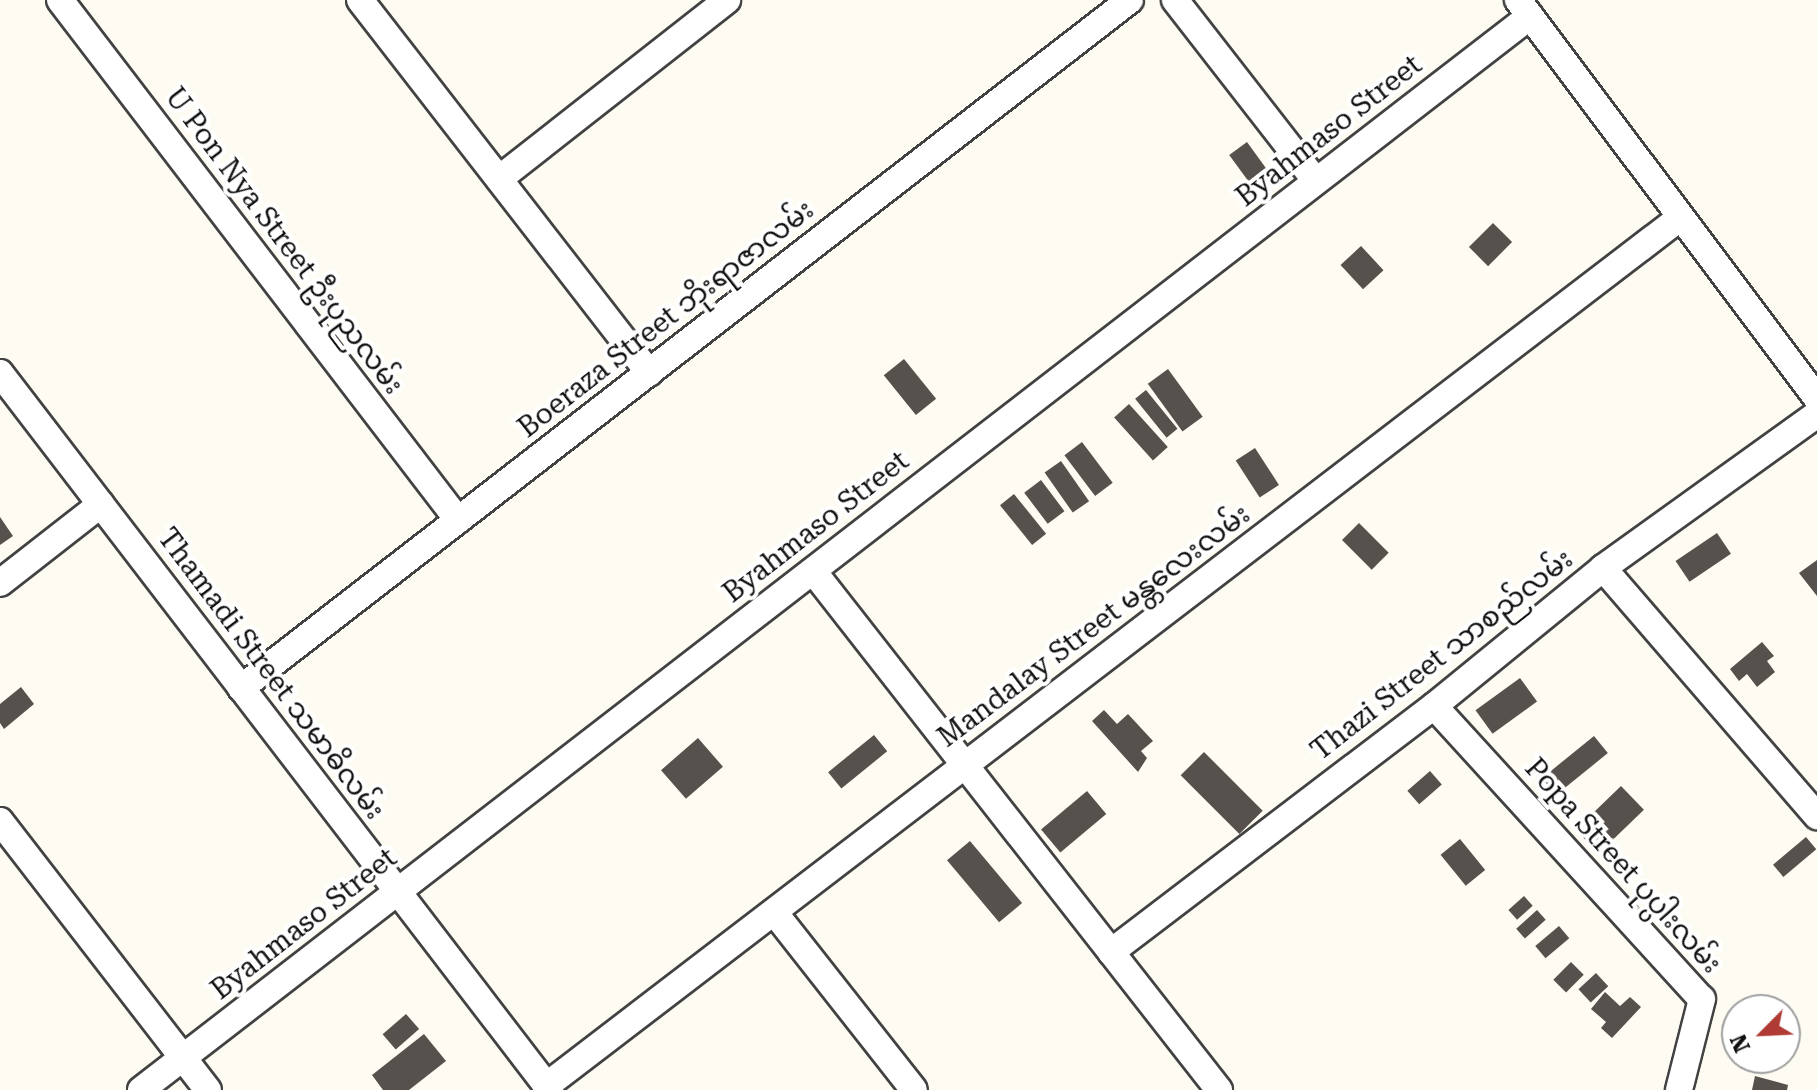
<!DOCTYPE html>
<meta charset="utf-8">
<style>
body{margin:0}
#map{position:relative;width:1817px;height:1090px;overflow:hidden;background:#fefcf2;font-family:"Roboto Serif","Noto Sans Myanmar",serif}
div>[style]{position:absolute}
.building>*{inset:0;background:#56514c;transform-origin:0 0}
.roads{filter:drop-shadow(2px 0 #424242) drop-shadow(-2px 0 #424242) drop-shadow(0 2px #424242) drop-shadow(0 -2px #424242)}
.street>*{height:26px;margin:-13px;padding:0 13px;transform-origin:13px;border-radius:13px;background:#fff}
span{translate:-50% -50%;white-space:nowrap;text-align:center;line-height:1.15;-webkit-text-stroke:8px #fff;paint-order:stroke}
.street-label{font-size:28px;color:#0f0f0f}
.north{position:absolute;left:1721px;top:994px;width:80px;height:80px;box-sizing:border-box;background:#fff;border:2px solid #9f9f9f;border-radius:50%;rotate:246deg;font-size:22px;font-weight:700;line-height:32px;text-align:center;color:#0f0f0f}
.north::after{content:'';display:block;margin:auto;width:28px;height:36px;background:#b03b35;clip-path:polygon(50% 0,100% 100%,50% 72%,0 100%)}
</style>
<div id="map">
<div class="building">
<div style="left:1247px;top:142px;width:37px;height:22px;rotate:54deg"></div>
<div style="left:1493px;top:223px;width:27px;height:34px;rotate:45deg"></div>
<div style="left:1361px;top:246px;width:33px;height:28px;rotate:47deg"></div>
<div style="left:904px;top:359px;width:51px;height:26px;rotate:51deg"></div>
<div style="left:1168px;top:369px;width:59px;height:25px;rotate:54deg"></div>
<div style="left:1146px;top:390px;width:50px;height:14px;rotate:51deg"></div>
<div style="left:1129px;top:404px;width:58px;height:20px;rotate:48deg"></div>
<div style="left:1082px;top:442px;width:51px;height:22px;rotate:53deg"></div>
<div style="left:1255px;top:448px;width:44px;height:23px;rotate:57deg"></div>
<div style="left:1061px;top:461px;width:49px;height:20px;rotate:55deg"></div>
<div style="left:1041px;top:480px;width:39px;height:21px;rotate:53deg"></div>
<div style="left:1014px;top:494px;width:51px;height:18px;rotate:51deg"></div>
<div style="clip-path:polygon(0 517px,13px 536px,0 545px)"></div>
<div style="left:1359px;top:523px;width:42px;height:24px;rotate:45deg"></div>
<div style="left:1717px;top:533px;width:25px;height:50px;rotate:56deg"></div>
<div style="clip-path:polygon(1817px 560px,1817px 596px,1799px 573px)"></div>
<div style="clip-path:polygon(1762px 642px,1774px 656px,1767px 661px,1775px 672px,1757px 687px,1747px 674px,1739px 681px,1730px 669px)"></div>
<div style="left:1520px;top:678px;width:29px;height:55px;rotate:54deg"></div>
<div style="clip-path:polygon(21px 687px,34px 704px,4px 729px,0 723px,0 704px)"></div>
<div style="clip-path:polygon(1104px 710px,1117px 724px,1128px 714px,1153px 741px,1141px 751px,1147px 758px,1138px 772px,1092px 721px)"></div>
<div style="left:874px;top:735px;width:21px;height:59px;rotate:51deg"></div>
<div style="left:1594px;top:736px;width:22px;height:67px;rotate:51deg"></div>
<div style="left:698px;top:738px;width:38px;height:49px;rotate:49deg"></div>
<div style="left:1204px;top:752px;width:83px;height:33px;rotate:45deg"></div>
<div style="left:1430px;top:771px;width:18px;height:30px;rotate:49deg"></div>
<div style="left:1621px;top:786px;width:33px;height:63px;rotate:46deg"></div>
<div style="left:1087px;top:791px;width:30px;height:60px;rotate:50deg"></div>
<div style="left:1806px;top:837px;width:16px;height:43px;rotate:50deg"></div>
<div style="left:1460px;top:839px;width:40px;height:25px;rotate:51deg"></div>
<div style="left:970px;top:841px;width:81px;height:30px;rotate:50deg"></div>
<div style="left:1524px;top:896px;width:13px;height:21px;rotate:48deg"></div>
<div style="left:1537px;top:910px;width:13px;height:28px;rotate:48deg"></div>
<div style="left:1559px;top:926px;width:16px;height:31px;rotate:50deg"></div>
<div style="left:1571px;top:962px;width:18px;height:25px;rotate:45deg"></div>
<div style="left:1596px;top:973px;width:18px;height:24px;rotate:47deg"></div>
<div style="clip-path:polygon(1605px 992px,1620px 1006px,1630px 997px,1641px 1007px,1612px 1038px,1601px 1028px,1606px 1022px,1591px 1009px)"></div>
<div style="left:406px;top:1014px;width:20px;height:31px;rotate:49deg"></div>
<div style="clip-path:polygon(424px 1034px,446px 1061px,409px 1090px,383px 1090px,372px 1075px)"></div>
<div style="clip-path:polygon(1755px 1076px,1788px 1085px,1787px 1090px,1752px 1090px)"></div>
</div>
<div class="roads">
<div class="street">
<div style="left:60px;top:0;width:655px;rotate:52.57deg"></div>
<div style="left:360px;top:0;width:472px;rotate:52.2deg"></div>
<div style="left:1175px;top:0;width:229px;rotate:52.1deg"></div>
<div style="left:1518px;top:0;width:498px;rotate:53.1deg"></div>
<div style="left:499px;top:179px;width:290px;rotate:-38.1deg"></div>
<div style="left:0;top:373px;width:904px;rotate:52.51deg"></div>
<div style="left:1603px;top:568px;width:328px;rotate:49.2deg"></div>
<div style="left:813px;top:571px;width:659px;rotate:51.96deg"></div>
<div style="left:0;top:583px;width:128px;rotate:-38deg"></div>
<div style="left:241px;top:688px;width:1124px;rotate:-37.74deg"></div>
<div style="left:1434px;top:706px;width:397px;rotate:47.6deg"></div>
<div style="left:1702px;top:999px;width:94px;rotate:104.2deg"></div>
<div style="left:0;top:821px;width:340px;rotate:52.3deg"></div>
<div style="left:774px;top:912px;width:226px;rotate:51.8deg"></div>
<div style="left:1111px;top:952px;width:406px;rotate:-37.3deg"></div>
<div style="left:1434px;top:706px;width:218px;rotate:-39.2deg"></div>
<div style="left:1603px;top:568px;width:264px;rotate:-35.7deg"></div>
<div style="left:546px;top:1086px;width:1429px;rotate:-37.44deg"></div>
<div style="left:141px;top:1090px;width:1756px;rotate:-37.71deg"></div>
</div>
</div>
<div class="street-label">
<span style="left:1329px;top:131px;rotate:-38deg">Byahmaso Street</span>
<span style="left:284px;top:241px;rotate:53deg">U Pon Nya Street ဦးပုညလမ်း</span>
<span style="left:666px;top:319px;rotate:-38deg">Boeraza Street ဘိုးရာဇာလမ်း</span>
<span style="left:816px;top:527px;rotate:-38deg">Byahmaso Street</span>
<span style="left:1094px;top:626px;rotate:-37deg">Mandalay Street မန္တလေးလမ်း</span>
<span style="left:1442px;top:655px;rotate:-38deg">Thazi Street သာစည်လမ်း</span>
<span style="left:271px;top:674px;rotate:53deg">Thamadi Street သမာဓိလမ်း</span>
<span style="left:1623px;top:866px;rotate:48deg">Popa Street ပုပ္ပါးလမ်း</span>
<span style="left:304px;top:924px;rotate:-38deg">Byahmaso Street</span>
</div>
<div class="north">N</div>
</div>
